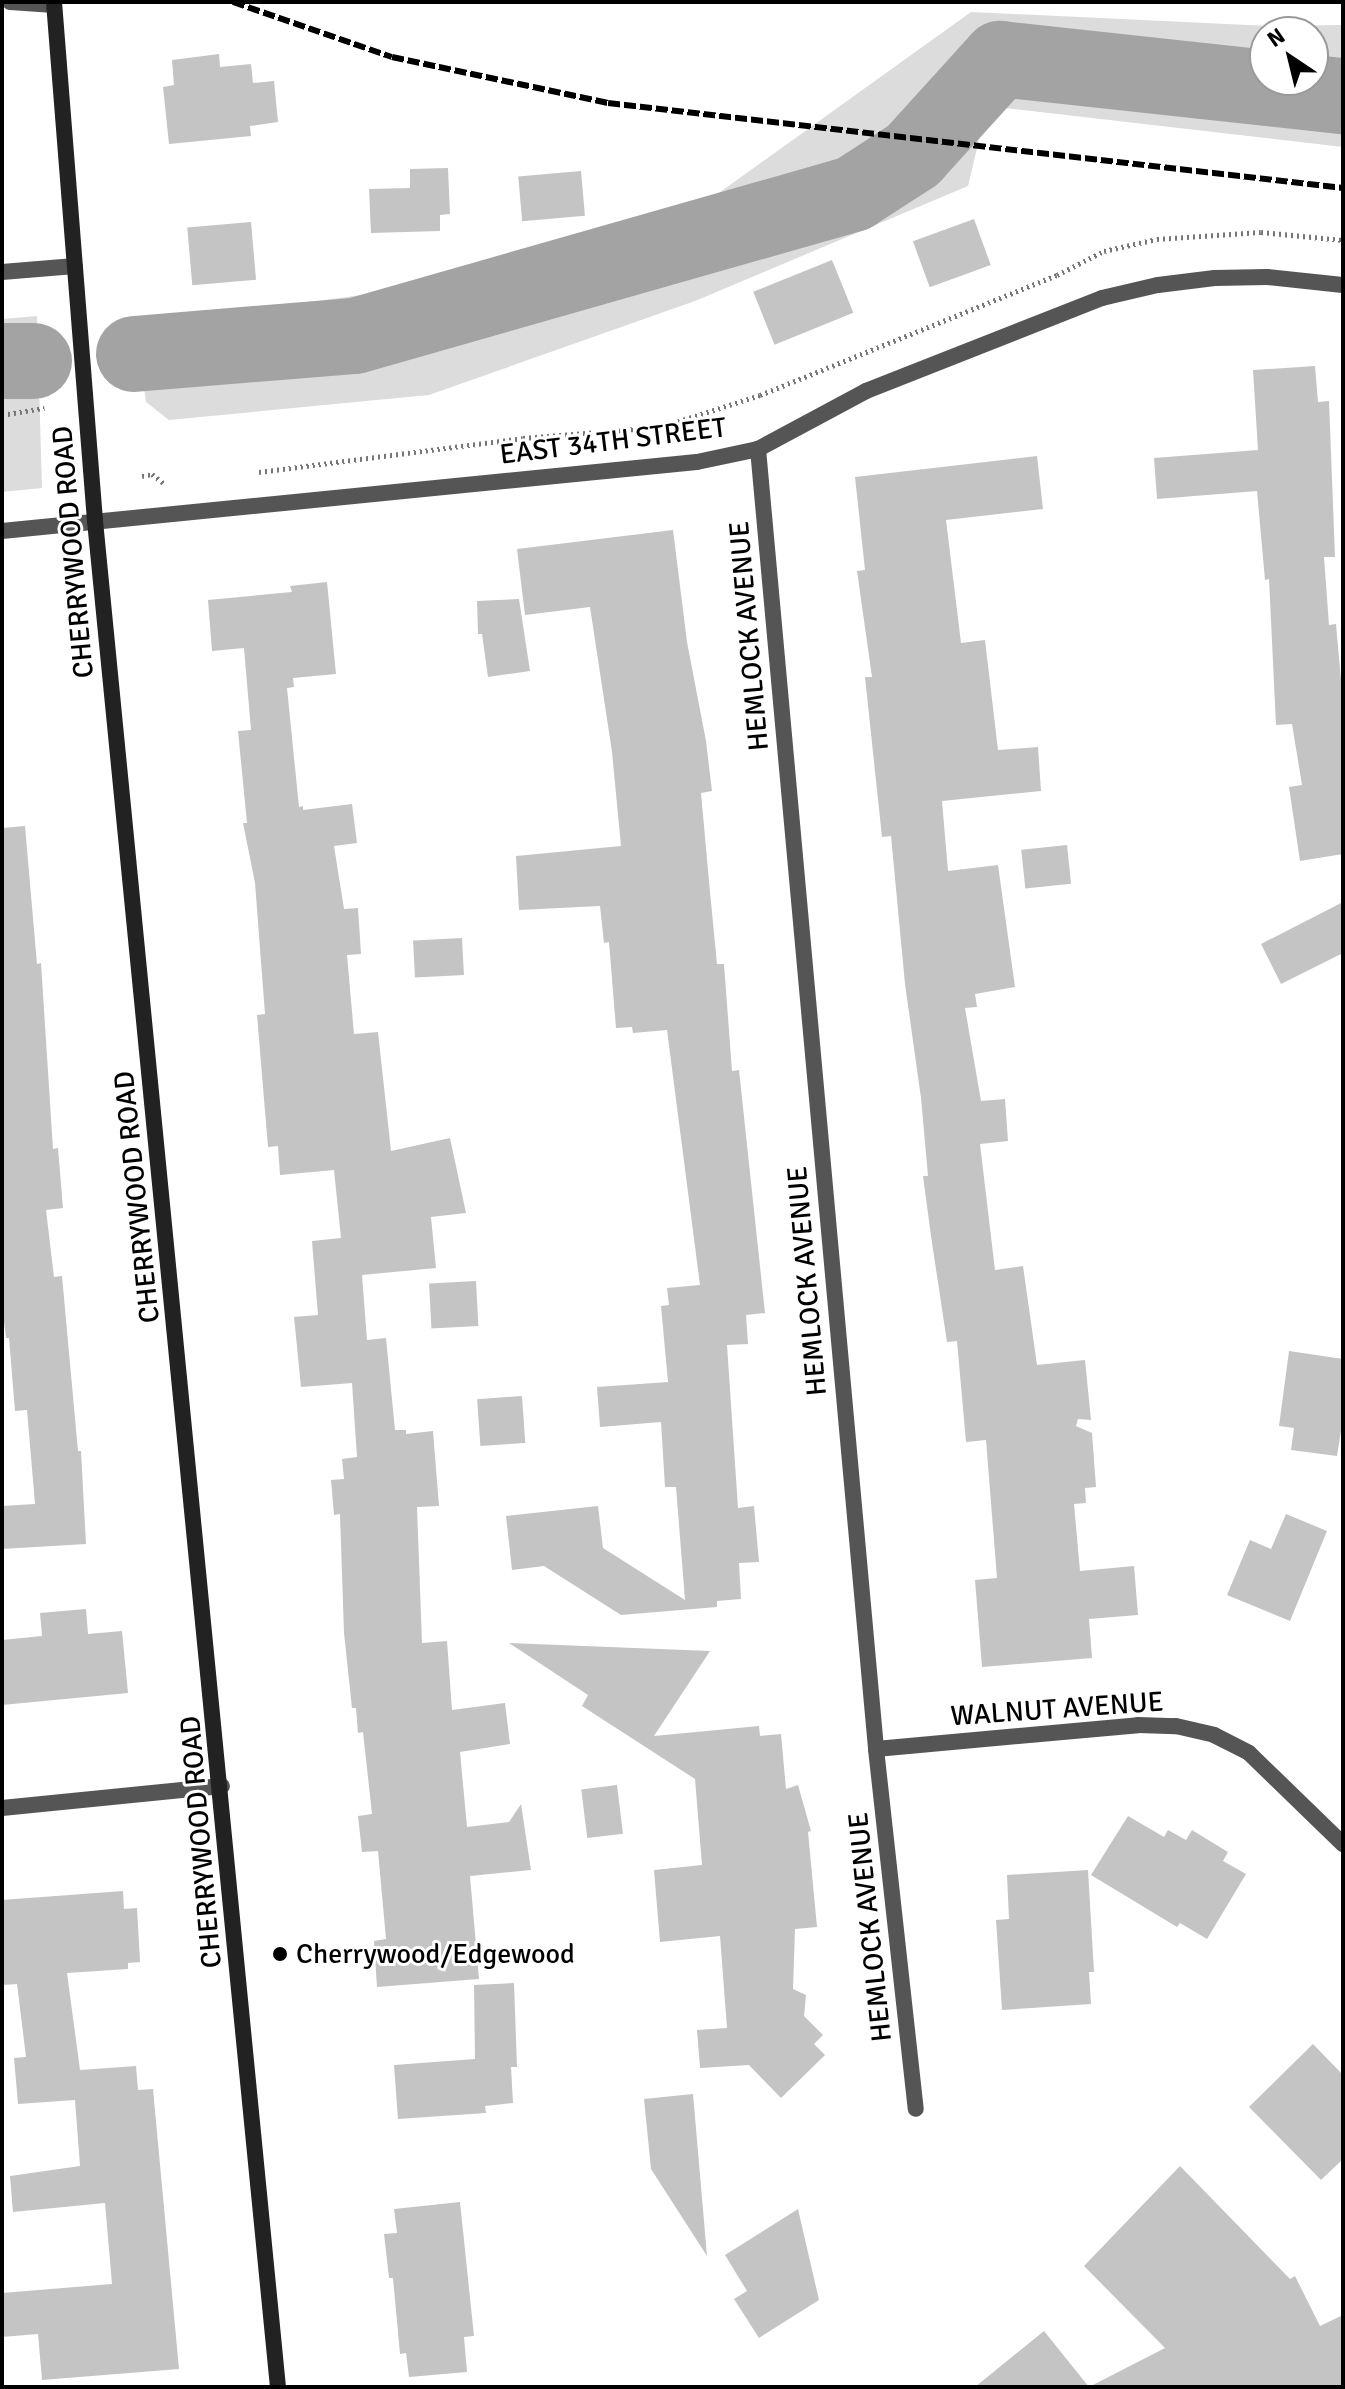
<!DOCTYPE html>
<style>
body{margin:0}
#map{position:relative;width:1345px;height:2389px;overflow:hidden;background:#fff;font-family:Signika,sans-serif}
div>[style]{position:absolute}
.green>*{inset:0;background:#dcdcdc}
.river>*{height:76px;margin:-38px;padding:0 38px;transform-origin:38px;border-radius:38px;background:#a3a3a3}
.building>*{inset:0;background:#c4c4c4;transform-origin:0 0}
.path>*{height:5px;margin-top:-2.5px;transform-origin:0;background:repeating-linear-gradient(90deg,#777 0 2px,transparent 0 6px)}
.lane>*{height:16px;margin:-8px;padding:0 8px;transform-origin:8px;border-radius:8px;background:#555}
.street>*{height:16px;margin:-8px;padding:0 8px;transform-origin:8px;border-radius:8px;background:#555}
.secondary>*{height:16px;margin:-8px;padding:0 8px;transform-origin:8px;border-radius:8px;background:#222}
.rail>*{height:6px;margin-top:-3px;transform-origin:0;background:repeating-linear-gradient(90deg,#000 0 12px,transparent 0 16px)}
.dots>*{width:22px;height:22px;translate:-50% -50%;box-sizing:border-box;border:4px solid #fff;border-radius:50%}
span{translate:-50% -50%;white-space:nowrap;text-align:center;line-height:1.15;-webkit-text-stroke:6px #fff;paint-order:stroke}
.street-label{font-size:28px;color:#000}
.poi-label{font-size:28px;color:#000}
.left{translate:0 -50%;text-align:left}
.frame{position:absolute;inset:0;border:4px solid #000;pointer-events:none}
.north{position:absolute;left:1249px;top:16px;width:80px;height:80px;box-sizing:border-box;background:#fff;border:2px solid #999;border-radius:50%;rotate:325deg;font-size:22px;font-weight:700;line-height:32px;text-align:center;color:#000}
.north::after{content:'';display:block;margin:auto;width:28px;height:36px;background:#000;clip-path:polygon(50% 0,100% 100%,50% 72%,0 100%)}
</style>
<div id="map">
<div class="green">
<div style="clip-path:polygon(evenodd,971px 12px,1269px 26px,1343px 25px,1343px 147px,987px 106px,968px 186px,695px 301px,429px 395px,169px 420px,146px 402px,135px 326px,397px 290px,702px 205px,971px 12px,1265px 32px,1313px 32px,1313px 80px,1265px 80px,1265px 32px)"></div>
<div style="clip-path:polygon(37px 316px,42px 488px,2px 492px,2px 319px)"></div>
</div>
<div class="river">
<div style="left:134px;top:354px;width:222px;rotate:-4.7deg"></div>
<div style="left:355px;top:336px;width:518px;rotate:-15.92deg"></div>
<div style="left:853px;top:194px;width:72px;rotate:-33deg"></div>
<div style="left:913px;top:155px;width:130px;rotate:-47.8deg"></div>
<div style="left:1000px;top:59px;width:345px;rotate:6.2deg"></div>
<div style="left:2px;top:361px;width:32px"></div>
</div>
<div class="building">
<div style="clip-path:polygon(219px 54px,220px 67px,251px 64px,253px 83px,274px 81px,278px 122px,250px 126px,251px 136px,169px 144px,163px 87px,174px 85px,172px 60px)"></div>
<div style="clip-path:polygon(448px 168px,450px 214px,440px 215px,440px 231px,371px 233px,369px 189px,410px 188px,410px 169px)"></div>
<div style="left:581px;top:171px;width:45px;height:63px;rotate:85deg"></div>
<div style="left:974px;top:219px;width:49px;height:65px;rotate:70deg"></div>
<div style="left:251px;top:222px;width:58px;height:64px;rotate:85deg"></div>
<div style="left:832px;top:260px;width:57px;height:85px;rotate:68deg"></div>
<div style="clip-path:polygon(1315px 366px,1318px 402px,1329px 401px,1335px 557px,1324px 557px,1329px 625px,1336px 624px,1343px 703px,1343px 854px,1300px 861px,1289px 787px,1302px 785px,1292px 724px,1276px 725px,1269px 579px,1265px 580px,1257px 491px,1157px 499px,1154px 458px,1258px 450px,1253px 370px)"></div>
<div style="clip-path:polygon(1037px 456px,1043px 509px,946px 520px,961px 643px,985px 640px,998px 750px,1038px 747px,1041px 791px,942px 801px,948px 871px,998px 865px,1015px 987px,975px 994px,977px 1007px,965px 1008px,981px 1101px,1005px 1099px,1008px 1141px,980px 1144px,995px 1270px,1023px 1266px,1037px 1365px,1085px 1360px,1091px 1420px,1078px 1419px,1076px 1426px,1092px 1433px,1096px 1487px,1085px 1488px,1086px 1503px,1074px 1504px,1080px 1571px,1134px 1566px,1138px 1615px,1089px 1619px,1092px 1658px,982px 1667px,975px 1580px,997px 1578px,986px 1440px,966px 1442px,957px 1341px,947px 1342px,931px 1236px,923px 1176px,928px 1176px,921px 1098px,905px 984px,891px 836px,882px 837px,865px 677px,872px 677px,857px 571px,865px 570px,855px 477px)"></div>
<div style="clip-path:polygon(673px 530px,687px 642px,706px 741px,712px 791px,701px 793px,710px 892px,717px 964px,724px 964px,732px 1071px,739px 1070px,765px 1313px,746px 1315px,748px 1344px,727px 1345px,738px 1508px,754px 1506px,759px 1562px,739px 1563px,741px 1599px,717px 1601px,717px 1607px,621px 1615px,544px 1566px,512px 1570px,506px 1516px,598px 1506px,603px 1548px,685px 1600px,676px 1487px,665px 1487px,661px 1422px,600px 1427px,597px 1387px,668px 1382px,661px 1306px,669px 1305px,667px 1288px,700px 1285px,667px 1030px,633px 1033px,632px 1027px,616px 1028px,609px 942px,604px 943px,600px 906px,519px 910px,516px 856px,621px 846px,612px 752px,590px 607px,525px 615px,517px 549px)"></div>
<div style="clip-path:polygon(327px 582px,336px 674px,293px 678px,294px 687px,287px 688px,299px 807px,303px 806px,303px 810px,352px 804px,357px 843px,334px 846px,344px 909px,358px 908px,361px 954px,347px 955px,354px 1034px,378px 1032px,391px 1151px,450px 1138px,466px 1213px,431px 1217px,436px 1268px,362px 1275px,367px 1340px,386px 1338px,395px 1430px,406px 1430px,406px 1434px,433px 1431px,439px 1506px,417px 1507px,422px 1643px,447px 1641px,452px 1710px,505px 1703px,510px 1744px,460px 1752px,467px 1827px,509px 1822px,521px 1804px,531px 1870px,470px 1876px,479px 1979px,377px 1987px,374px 1941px,386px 1939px,378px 1851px,362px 1852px,358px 1816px,372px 1814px,363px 1732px,358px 1733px,356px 1708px,352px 1708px,344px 1633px,340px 1514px,334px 1515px,331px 1480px,344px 1479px,342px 1459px,357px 1457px,352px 1383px,301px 1387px,294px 1317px,318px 1315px,312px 1241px,341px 1238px,334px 1170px,280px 1175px,278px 1146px,268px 1147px,257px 1015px,265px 1014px,255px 883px,243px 823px,247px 823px,238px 731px,251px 730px,244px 648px,212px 651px,208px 600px,292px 592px,290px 586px)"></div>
<div style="clip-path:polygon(519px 599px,530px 671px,488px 677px,482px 634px,478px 634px,477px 601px)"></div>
<div style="clip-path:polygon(25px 826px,37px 964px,41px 963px,53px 1149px,58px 1148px,63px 1208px,46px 1210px,54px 1277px,62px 1276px,78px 1451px,81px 1451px,86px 1544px,2px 1549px,2px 1506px,35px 1504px,27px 1410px,15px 1411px,9px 1338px,6px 1338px,2px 1305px,2px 828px)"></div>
<div style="left:1067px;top:845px;width:39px;height:46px;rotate:84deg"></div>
<div style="clip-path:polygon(1343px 902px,1343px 953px,1281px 984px,1261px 944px)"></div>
<div style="left:462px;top:938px;width:37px;height:49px;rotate:87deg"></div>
<div style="left:476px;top:1281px;width:45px;height:47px;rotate:87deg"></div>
<div style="clip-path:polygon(1289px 1351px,1343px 1359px,1343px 1418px,1337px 1456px,1291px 1450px,1294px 1428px,1279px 1426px)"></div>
<div style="left:522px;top:1396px;width:47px;height:45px;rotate:86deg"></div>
<div style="clip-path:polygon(1286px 1514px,1327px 1531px,1290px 1621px,1227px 1595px,1250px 1540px,1271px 1549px)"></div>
<div style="clip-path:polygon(86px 1609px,88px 1634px,122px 1631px,128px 1693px,2px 1705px,2px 1640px,42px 1636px,40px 1613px)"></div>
<div style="clip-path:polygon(509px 1643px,710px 1651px,654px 1736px,759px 1726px,760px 1736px,781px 1734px,786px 1789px,798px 1785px,811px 1831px,808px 1832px,817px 1927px,795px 1929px,793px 1989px,806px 1995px,804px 2016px,823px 2035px,814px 2044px,825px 2055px,781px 2098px,749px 2065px,700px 2068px,697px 2030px,727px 2028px,720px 1936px,660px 1942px,654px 1870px,702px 1865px,695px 1779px,582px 1706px,588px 1695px)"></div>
<div style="left:617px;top:1785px;width:49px;height:36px;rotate:83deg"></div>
<div style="clip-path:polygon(1128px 1816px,1164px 1837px,1168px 1830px,1186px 1840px,1192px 1830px,1228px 1852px,1223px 1861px,1246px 1874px,1207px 1939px,1180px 1923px,1177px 1927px,1091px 1875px)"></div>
<div style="clip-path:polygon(1088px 1870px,1094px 1972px,1089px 1972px,1091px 2004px,1002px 2010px,996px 1920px,1009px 1919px,1007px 1875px)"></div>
<div style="clip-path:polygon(123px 1891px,124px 1909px,137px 1908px,140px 1962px,128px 1963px,128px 1969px,67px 1973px,80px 2070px,136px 2066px,138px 2090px,153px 2089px,179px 2369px,42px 2380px,38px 2334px,2px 2337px,2px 2293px,112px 2284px,105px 2203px,13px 2212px,10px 2176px,80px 2166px,75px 2100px,18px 2104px,14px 2058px,26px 2057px,17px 1984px,2px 1985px,2px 1900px)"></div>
<div style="clip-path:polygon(514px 1983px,517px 2067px,511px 2067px,513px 2103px,485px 2106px,486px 2113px,398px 2119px,394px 2065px,475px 2059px,474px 1985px)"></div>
<div style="clip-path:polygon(1313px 2044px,1343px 2075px,1343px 2159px,1321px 2180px,1249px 2107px)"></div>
<div style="clip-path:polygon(693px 2094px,707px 2256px,651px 2169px,644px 2099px)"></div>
<div style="clip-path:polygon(1180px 2166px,1290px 2279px,1295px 2276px,1320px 2326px,1343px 2315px,1343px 2387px,1089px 2387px,1165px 2348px,1084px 2266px)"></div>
<div style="clip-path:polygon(460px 2202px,474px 2336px,464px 2337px,467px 2372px,409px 2377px,406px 2353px,400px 2354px,393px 2278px,389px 2278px,384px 2234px,397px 2233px,394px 2209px)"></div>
<div style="clip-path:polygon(798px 2209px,819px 2300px,759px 2338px,734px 2299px,747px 2291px,725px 2255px)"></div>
<div style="clip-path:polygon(1044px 2331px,1089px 2387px,975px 2387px)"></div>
</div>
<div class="path">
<div style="left:2px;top:415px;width:43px;rotate:-9.5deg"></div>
<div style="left:259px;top:472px;width:266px;rotate:-7.3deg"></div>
<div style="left:523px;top:438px;width:138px;rotate:-4.6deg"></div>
<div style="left:661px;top:427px;width:104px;rotate:-17.9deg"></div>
<div style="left:760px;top:395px;width:320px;rotate:-22deg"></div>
<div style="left:1057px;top:275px;width:53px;rotate:-27.1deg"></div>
<div style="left:1104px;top:251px;width:54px;rotate:-12.8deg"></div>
<div style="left:1157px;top:239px;width:104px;rotate:-3.9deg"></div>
<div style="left:1261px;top:232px;width:82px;rotate:5.6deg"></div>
<div style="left:142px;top:476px;width:10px;rotate:-11deg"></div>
<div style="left:152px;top:474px;width:16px;rotate:38deg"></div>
</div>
<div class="lane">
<div style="left:2px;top:272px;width:73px;rotate:-4.7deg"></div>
</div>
<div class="street">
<div style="left:10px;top:2px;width:44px;rotate:3.9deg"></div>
<div style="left:758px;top:449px;width:1305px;rotate:84.81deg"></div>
<div style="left:876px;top:1749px;width:362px;rotate:83.7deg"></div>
<div style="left:2px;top:531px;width:698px;rotate:-5.67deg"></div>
<div style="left:697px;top:462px;width:62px;rotate:-12deg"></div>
<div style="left:758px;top:449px;width:123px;rotate:-28.2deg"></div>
<div style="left:866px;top:391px;width:254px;rotate:-21.5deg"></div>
<div style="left:1102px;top:298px;width:57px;rotate:-13.1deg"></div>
<div style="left:1158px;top:285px;width:57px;rotate:-7deg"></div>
<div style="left:1215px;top:278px;width:52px;rotate:-1.1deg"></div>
<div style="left:1267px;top:277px;width:76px;rotate:6deg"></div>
<div style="left:876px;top:1749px;width:263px;rotate:-5.2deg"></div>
<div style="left:1138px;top:1725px;width:38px;rotate:2deg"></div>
<div style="left:1176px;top:1726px;width:39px;rotate:13deg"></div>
<div style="left:1214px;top:1735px;width:39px;rotate:27deg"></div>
<div style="left:1249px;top:1753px;width:131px;rotate:44.1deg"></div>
<div style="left:2px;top:1808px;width:221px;rotate:-5.7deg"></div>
</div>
<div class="secondary">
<div style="left:54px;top:2px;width:521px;rotate:85.48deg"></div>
<div style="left:95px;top:521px;width:1875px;rotate:84.4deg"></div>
</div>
<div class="rail">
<div style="left:233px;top:2px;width:168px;rotate:19.1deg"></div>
<div style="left:392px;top:57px;width:221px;rotate:12deg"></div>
<div style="left:608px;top:103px;width:740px;rotate:6.6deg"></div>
</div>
<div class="dots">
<div style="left:280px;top:1954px;background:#000"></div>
</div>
<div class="street-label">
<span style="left:613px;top:441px;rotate:-7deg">EAST 34TH STREET</span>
<span style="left:73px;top:552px;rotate:-95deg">CHERRYWOOD ROAD</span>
<span style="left:749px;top:636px;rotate:-95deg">HEMLOCK AVENUE</span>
<span style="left:137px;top:1197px;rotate:-96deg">CHERRYWOOD ROAD</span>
<span style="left:807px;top:1281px;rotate:-95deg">HEMLOCK AVENUE</span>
<span style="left:1057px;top:1709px;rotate:-4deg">WALNUT AVENUE</span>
<span style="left:201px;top:1842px;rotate:-95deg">CHERRYWOOD ROAD</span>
<span style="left:870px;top:1927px;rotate:-96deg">HEMLOCK AVENUE</span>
</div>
<div class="poi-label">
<span class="left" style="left:296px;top:1954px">Cherrywood/Edgewood</span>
</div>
<div class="frame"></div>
<div class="north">N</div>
</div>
